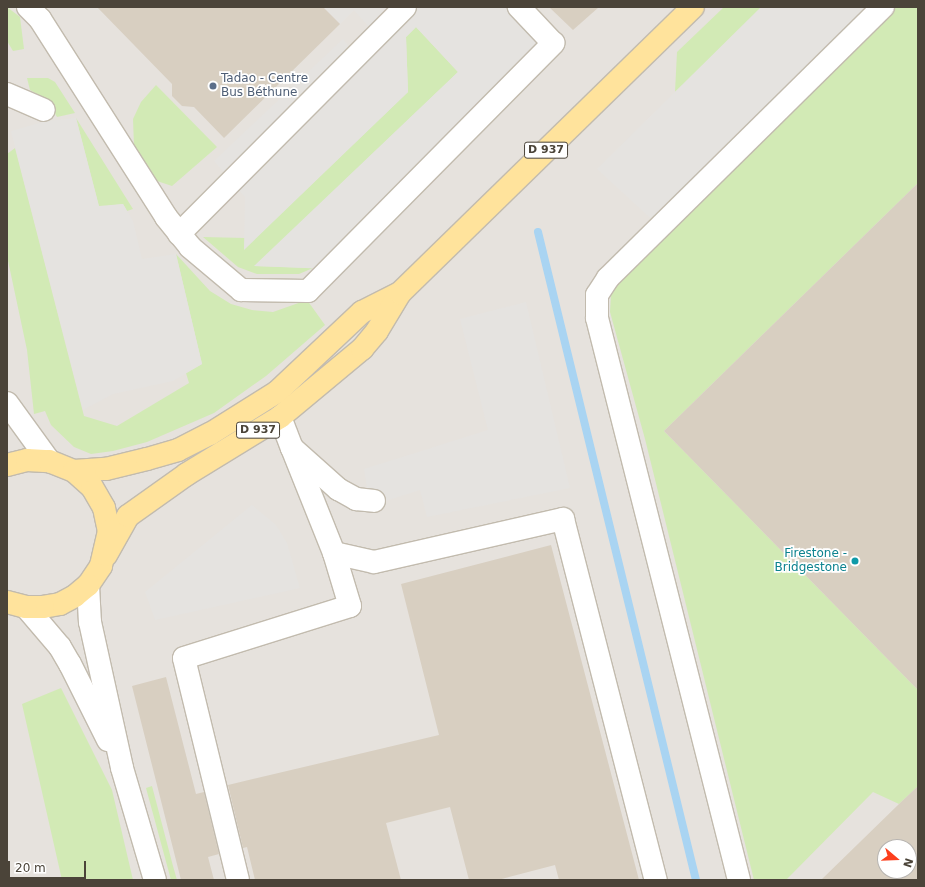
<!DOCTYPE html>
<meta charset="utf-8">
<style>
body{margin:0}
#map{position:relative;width:925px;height:887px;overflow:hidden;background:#f6f3ec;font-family:"DejaVu Sans",sans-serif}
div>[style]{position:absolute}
.industrial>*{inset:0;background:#e6e2dd}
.green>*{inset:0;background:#d2eab5}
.parking>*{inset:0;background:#e5e3e0}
.stream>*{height:8px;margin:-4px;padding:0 4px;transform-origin:4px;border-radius:4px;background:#a9d4f2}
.building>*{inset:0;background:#d8cfc1}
.roads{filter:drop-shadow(1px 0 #c2bbae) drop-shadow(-1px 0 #c2bbae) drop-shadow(0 1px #c2bbae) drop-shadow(0 -1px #c2bbae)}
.minor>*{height:22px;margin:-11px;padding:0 11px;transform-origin:11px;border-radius:11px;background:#fff}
.major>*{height:22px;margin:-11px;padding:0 11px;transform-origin:11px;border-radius:11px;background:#ffe39c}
.dots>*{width:11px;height:11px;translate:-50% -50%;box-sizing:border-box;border:2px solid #fff;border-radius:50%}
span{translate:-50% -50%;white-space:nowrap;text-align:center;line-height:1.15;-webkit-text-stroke:3.5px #fff;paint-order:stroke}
.shield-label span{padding:1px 3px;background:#fff;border:1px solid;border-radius:3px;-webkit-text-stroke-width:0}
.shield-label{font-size:11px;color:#4b4439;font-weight:700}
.service-label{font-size:12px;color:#4e5e75}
.left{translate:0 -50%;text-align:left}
.culture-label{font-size:12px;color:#0d838f}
.right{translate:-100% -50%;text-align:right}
.frame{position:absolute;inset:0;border:8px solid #4b4439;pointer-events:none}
.north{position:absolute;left:877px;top:839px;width:40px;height:40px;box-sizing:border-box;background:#fff;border:1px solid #b7b4b0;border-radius:50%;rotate:109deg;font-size:11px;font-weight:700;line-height:16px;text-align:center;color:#4b4439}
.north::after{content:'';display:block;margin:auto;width:14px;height:18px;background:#fc3f1d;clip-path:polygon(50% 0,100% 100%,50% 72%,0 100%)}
.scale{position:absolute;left:8px;top:861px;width:78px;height:18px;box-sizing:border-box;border:2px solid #4b4439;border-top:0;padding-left:5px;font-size:12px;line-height:14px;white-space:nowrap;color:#4b4439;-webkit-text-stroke:3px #fff;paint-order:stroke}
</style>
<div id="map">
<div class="industrial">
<div style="clip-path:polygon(evenodd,7px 7px,918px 7px,918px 880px,7px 880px,7px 7px,885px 847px,909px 847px,909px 871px,885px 871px,885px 847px)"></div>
</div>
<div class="green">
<div style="clip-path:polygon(7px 7px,20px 17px,24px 49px,13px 51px,7px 41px)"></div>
<div style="clip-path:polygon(724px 7px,762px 7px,675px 92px,677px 52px)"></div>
<div style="clip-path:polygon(896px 7px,918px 7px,918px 183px,664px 431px,918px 690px,918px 786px,899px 804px,873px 792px,786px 880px,754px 880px,645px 439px,610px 312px,611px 294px,616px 283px,626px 272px)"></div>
<div style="clip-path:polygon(416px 27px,458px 72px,255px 266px,313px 268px,299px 274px,257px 274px,238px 267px,203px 237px,245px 238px,244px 249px,408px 92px,406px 37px)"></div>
<div style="clip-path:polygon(27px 78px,48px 78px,55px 82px,75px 113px,57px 117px,47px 100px,30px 90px)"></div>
<div style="clip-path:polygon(156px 85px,217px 147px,172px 186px,154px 180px,141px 167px,134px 146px,133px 119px,141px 102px)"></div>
<div style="clip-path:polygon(76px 118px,133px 209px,127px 211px,123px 204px,99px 207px)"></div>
<div style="clip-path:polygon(15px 148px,84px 416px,117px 426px,189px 383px,186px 373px,202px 364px,176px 254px,210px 291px,231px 304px,252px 310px,273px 312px,307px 300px,325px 325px,266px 376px,214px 413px,147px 442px,113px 451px,91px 454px,74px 447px,51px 425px,45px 411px,34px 414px,27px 350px,7px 256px,7px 154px)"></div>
<div style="clip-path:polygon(61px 688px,112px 790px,133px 880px,62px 880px,22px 704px)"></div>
<div style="clip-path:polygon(152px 786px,173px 866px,177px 880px,171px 880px,146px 788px)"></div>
</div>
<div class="parking">
<div style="clip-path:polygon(323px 7px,519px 7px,553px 43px,330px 269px,254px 266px,458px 72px,416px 27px,406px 37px,408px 92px,244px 250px,245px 197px,214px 161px,343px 39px,356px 56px,377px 36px,354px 10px,340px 24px)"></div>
<div style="clip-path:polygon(761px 7px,883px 7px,660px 227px,597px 169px)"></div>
<div style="clip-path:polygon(76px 118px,99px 206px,123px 204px,133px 221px,142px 259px,176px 254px,202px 364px,173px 381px,113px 394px,83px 410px,11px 131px,46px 121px)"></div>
<div style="clip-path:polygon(526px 302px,570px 488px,427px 517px,420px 490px,370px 506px,364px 469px,488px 430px,460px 319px)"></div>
<div style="clip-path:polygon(252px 505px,276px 525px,287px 543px,300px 588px,155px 620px,145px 592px)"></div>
</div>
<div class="stream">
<div style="left:538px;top:232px;width:667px;rotate:76.3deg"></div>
</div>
<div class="building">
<div style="clip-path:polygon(97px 7px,323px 7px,340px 24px,224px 138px,194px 107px,182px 106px,172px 96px,172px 84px)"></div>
<div style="clip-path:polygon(549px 7px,599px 7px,573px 30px)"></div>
<div style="clip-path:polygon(918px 183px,918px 690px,664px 431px)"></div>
<div style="clip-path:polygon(551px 545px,639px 880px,559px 880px,555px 865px,498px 880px,469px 880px,450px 807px,386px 823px,401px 880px,255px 880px,247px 847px,243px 848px,228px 785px,439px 735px,401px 584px)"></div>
<div style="clip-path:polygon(166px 677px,196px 794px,204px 792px,219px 854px,208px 857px,214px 880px,181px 880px,132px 686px)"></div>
<div style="clip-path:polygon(evenodd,918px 786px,918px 880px,821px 880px,899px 804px,918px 786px,885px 847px,909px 847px,909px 871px,885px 871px,885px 847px)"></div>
</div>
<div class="roads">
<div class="minor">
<div style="left:28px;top:7px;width:17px;rotate:45deg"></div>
<div style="left:40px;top:19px;width:235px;rotate:57.5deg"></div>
<div style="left:166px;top:217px;width:38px;rotate:51deg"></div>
<div style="left:190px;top:247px;width:67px;rotate:40.1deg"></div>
<div style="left:241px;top:290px;width:67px;rotate:0.9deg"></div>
<div style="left:308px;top:291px;width:349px;rotate:-45.3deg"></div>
<div style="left:553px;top:43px;width:50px;rotate:-133.4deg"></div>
<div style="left:7px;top:94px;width:40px;rotate:23.4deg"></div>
<div style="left:179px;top:234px;width:320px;rotate:-45.1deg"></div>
<div style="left:7px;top:403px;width:72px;rotate:54.1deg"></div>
<div style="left:280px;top:417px;width:33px;rotate:69deg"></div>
<div style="left:292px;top:448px;width:62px;rotate:41.7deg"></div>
<div style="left:338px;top:489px;width:21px;rotate:29deg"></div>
<div style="left:356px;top:499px;width:18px;rotate:6deg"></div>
<div style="left:334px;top:553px;width:41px;rotate:12.7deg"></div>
<div style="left:374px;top:562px;width:194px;rotate:-12.8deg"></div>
<div style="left:563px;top:519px;width:373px;rotate:75.6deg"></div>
<div style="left:88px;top:585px;width:37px;rotate:87deg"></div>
<div style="left:90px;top:622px;width:149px;rotate:77.6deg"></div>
<div style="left:122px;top:768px;width:117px;rotate:73.6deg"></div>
<div style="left:26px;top:607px;width:52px;rotate:49.6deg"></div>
<div style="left:60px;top:647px;width:20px;rotate:60deg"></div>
<div style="left:70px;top:664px;width:85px;rotate:63.4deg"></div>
<div style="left:238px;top:880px;width:228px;rotate:-103.7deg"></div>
<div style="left:184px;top:658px;width:174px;rotate:-17.4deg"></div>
<div style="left:350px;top:606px;width:55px;rotate:-106.8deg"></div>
<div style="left:334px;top:553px;width:113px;rotate:-111.8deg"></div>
<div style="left:739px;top:880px;width:580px;rotate:-104.18deg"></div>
<div style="left:597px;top:318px;width:23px;rotate:-90deg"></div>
<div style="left:597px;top:295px;width:20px;rotate:-57deg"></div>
<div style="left:608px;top:278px;width:386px;rotate:-44.6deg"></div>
</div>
<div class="major">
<div style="left:7px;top:465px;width:21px;rotate:-14deg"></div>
<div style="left:27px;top:460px;width:22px;rotate:3deg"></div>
<div style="left:49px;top:461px;width:27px;rotate:22deg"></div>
<div style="left:74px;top:471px;width:24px;rotate:42deg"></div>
<div style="left:92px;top:487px;width:24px;rotate:60deg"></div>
<div style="left:104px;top:508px;width:24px;rotate:78deg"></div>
<div style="left:109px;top:531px;width:36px;rotate:103deg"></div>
<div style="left:101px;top:566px;width:23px;rotate:124deg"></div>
<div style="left:88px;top:585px;width:17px;rotate:140deg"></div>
<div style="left:75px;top:596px;width:17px;rotate:152deg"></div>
<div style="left:60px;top:604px;width:17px;rotate:170deg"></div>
<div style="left:43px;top:607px;width:17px;rotate:180deg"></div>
<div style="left:26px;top:607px;width:20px;rotate:-165deg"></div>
<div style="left:74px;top:471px;width:32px;rotate:-4deg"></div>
<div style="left:106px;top:469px;width:42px;rotate:-13.7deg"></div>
<div style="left:147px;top:459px;width:32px;rotate:-16deg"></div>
<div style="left:178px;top:450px;width:36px;rotate:-27deg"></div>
<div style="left:210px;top:434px;width:79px;rotate:-32.1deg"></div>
<div style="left:277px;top:392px;width:117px;rotate:-43.3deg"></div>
<div style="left:362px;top:312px;width:42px;rotate:-26.6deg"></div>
<div style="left:106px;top:555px;width:45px;rotate:-60.6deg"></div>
<div style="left:128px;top:516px;width:72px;rotate:-35.4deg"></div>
<div style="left:187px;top:474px;width:109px;rotate:-31.5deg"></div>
<div style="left:280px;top:417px;width:107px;rotate:-39.7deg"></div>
<div style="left:362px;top:349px;width:23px;rotate:-50deg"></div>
<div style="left:377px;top:331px;width:44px;rotate:-58.8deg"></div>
<div style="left:400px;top:293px;width:409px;rotate:-44.3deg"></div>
</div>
</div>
<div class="dots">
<div style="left:213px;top:86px;background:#5c6f8a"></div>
<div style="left:855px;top:561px;background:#0f9aa8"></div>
</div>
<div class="shield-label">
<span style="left:546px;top:150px">D 937</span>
<span style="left:258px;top:430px">D 937</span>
</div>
<div class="service-label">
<span class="left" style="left:221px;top:86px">Tadao - Centre<br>Bus Béthune</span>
</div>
<div class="culture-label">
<span class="right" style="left:847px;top:561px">Firestone -<br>Bridgestone</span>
</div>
<div class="frame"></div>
<div class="north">N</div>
<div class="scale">20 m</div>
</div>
